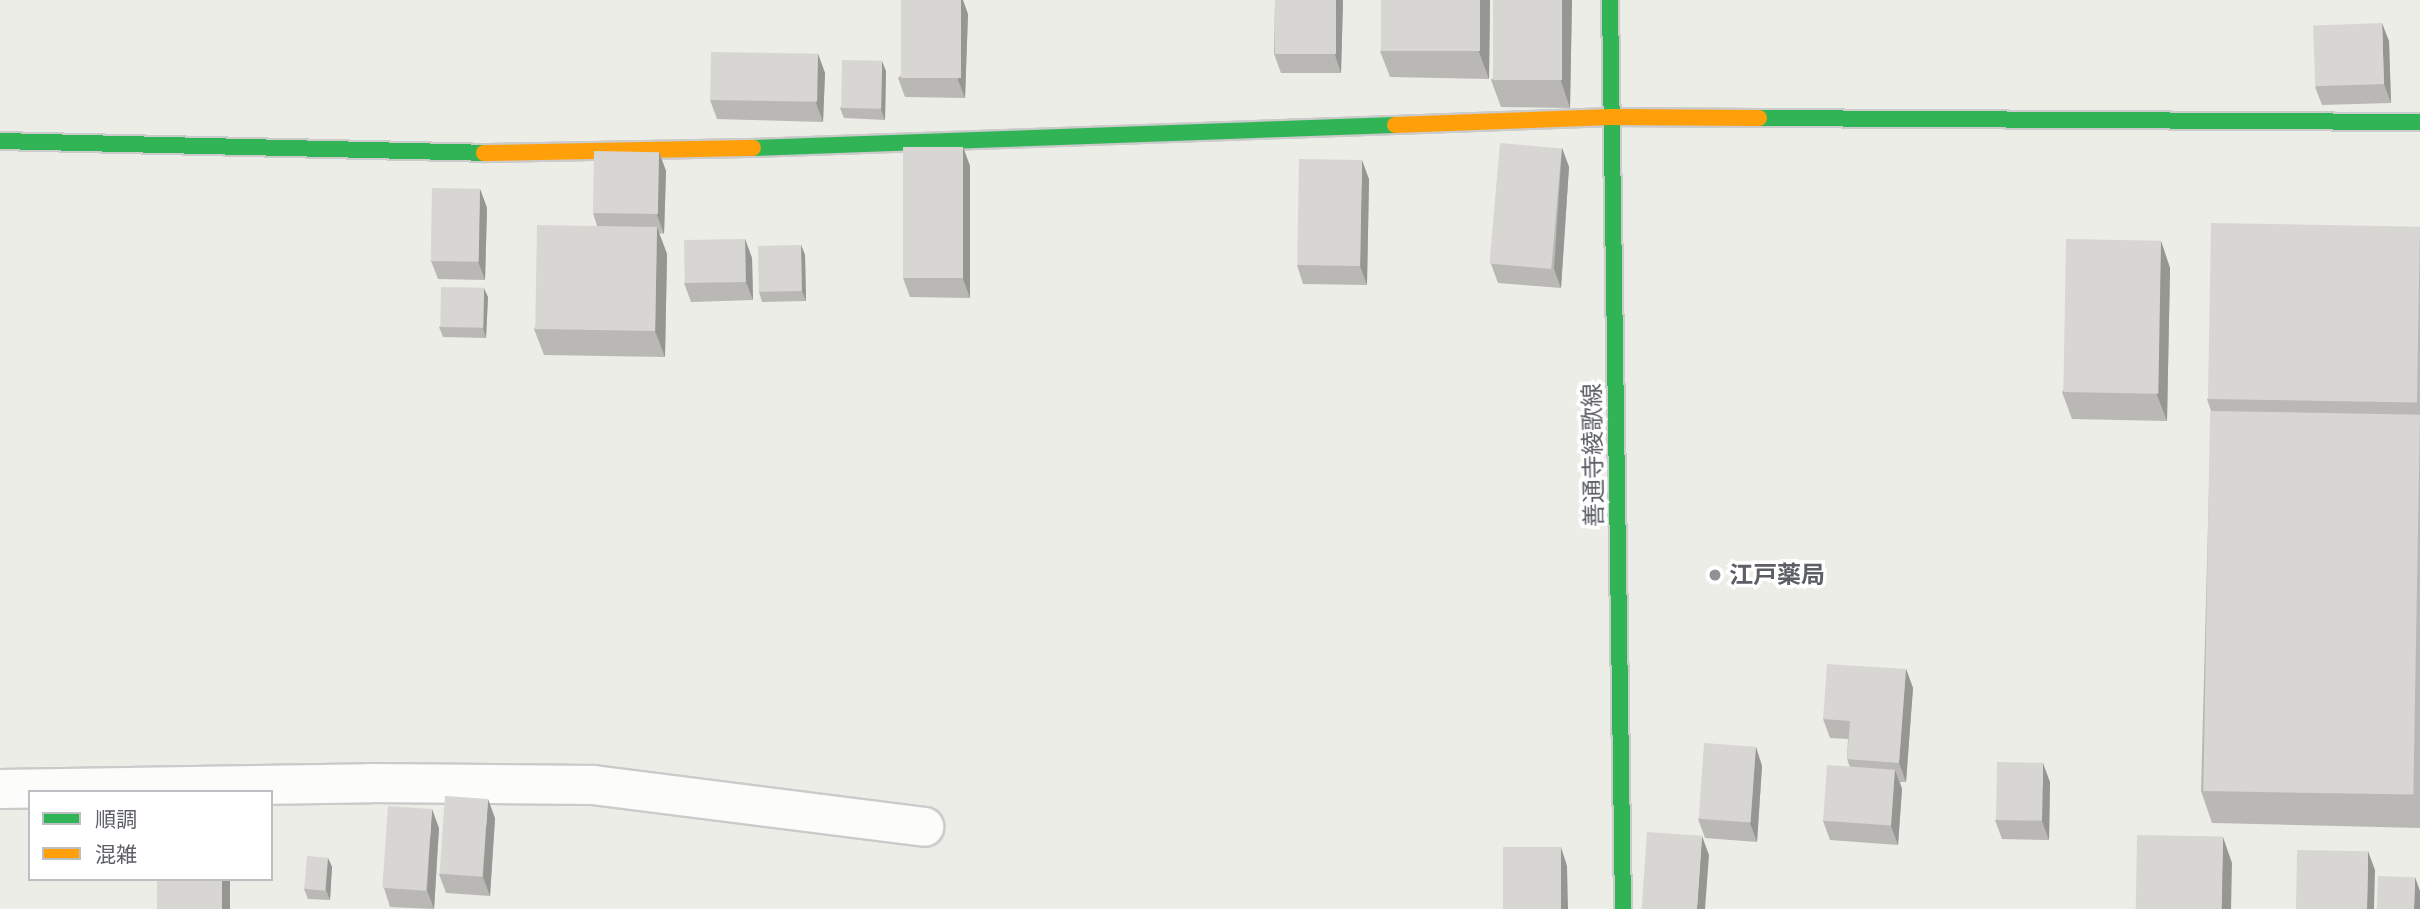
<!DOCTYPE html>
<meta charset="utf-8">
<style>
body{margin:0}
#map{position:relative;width:2420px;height:909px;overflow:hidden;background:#edede7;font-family:Jost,"Noto Sans JP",sans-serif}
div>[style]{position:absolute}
.roads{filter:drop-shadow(2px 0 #cacbca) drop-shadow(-2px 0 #cacbca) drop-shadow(0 2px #cacbca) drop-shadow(0 -2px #cacbca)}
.street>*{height:38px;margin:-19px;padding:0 19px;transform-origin:19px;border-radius:19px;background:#fcfcfb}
.fast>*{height:16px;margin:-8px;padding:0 8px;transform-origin:8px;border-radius:8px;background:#30b455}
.slow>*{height:16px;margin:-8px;padding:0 8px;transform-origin:8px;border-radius:8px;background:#ff9f0a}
.wall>*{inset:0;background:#b9b8b5}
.shaded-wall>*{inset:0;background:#969693;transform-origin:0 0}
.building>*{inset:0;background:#d7d6d2;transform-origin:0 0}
.dots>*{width:19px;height:19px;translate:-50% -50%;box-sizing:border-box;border:4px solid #fff;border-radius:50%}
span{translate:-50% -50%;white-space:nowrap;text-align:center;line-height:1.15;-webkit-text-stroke:7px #fff;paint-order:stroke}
.street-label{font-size:24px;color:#5d5f66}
.poi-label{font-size:24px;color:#5d5f66;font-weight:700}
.left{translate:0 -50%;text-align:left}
.legend{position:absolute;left:28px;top:790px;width:245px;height:91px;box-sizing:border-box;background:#fff;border:2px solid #bebfc2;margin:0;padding:9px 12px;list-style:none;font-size:21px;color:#5d5f66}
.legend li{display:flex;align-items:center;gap:14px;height:35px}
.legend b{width:35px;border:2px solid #bebfc2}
</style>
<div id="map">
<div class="roads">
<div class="street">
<div style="left:0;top:789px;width:370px;rotate:-0.9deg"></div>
<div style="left:370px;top:783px;width:223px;rotate:0.5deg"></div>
<div style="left:593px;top:785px;width:334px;rotate:7.2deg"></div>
</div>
<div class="fast">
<div style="left:1610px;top:0;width:909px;rotate:89.18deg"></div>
<div style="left:1759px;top:118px;width:661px;rotate:0.35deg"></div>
<div style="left:0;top:141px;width:484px;rotate:1.4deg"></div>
<div style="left:753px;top:148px;width:642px;rotate:-2.05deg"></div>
</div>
<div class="slow">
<div style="left:1395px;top:125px;width:216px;rotate:-2.1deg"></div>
<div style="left:1611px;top:117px;width:148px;rotate:0.4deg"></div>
<div style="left:484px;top:153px;width:269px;rotate:-1.1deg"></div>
</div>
</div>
<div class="wall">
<div style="clip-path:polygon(1275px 0,1343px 0,1341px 73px,1281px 73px,1274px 54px)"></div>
<div style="clip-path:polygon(1490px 0,1489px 79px,1390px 77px,1380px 51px)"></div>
<div style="clip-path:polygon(1572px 0,1570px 108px,1501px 107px,1491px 80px)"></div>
<div style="clip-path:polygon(968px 14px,965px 98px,905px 97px,898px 78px)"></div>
<div style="clip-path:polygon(2389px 41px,2391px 103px,2322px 105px,2315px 87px)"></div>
<div style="clip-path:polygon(818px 54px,825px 73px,823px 122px,717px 119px,710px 100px)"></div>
<div style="clip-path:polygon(886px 71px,885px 120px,844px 118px,840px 108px)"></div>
<div style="clip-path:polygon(963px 147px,970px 166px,970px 298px,910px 297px,903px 278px)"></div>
<div style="clip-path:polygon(1562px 148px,1569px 167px,1561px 288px,1498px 283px,1491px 264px)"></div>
<div style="clip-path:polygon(659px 152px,666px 171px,664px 234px,659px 233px,667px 254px,665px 357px,544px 355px,534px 329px,597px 226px,593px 213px)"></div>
<div style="clip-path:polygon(1369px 179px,1367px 285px,1303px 284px,1297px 265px)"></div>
<div style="clip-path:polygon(480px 189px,487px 208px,485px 280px,438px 279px,431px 261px)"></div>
<div style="clip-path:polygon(2420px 228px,2420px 828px,2212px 823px,2201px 791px,2211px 411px,2207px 399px)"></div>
<div style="clip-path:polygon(745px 239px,752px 258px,753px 300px,691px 302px,684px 283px)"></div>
<div style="clip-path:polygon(2161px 241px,2170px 268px,2167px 421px,2072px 419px,2062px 392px)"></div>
<div style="clip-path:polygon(801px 245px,805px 255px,806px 301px,762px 302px,759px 292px)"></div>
<div style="clip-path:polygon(488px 297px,486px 338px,443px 337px,439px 327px)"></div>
<div style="clip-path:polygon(1906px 669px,1913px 688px,1906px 782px,1900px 782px,1902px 789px,1898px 845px,1830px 840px,1823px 821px,1850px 767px,1847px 759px,1848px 739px,1830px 738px,1823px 719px)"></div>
<div style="clip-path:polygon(1756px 747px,1762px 766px,1757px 842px,1705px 838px,1698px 819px)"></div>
<div style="clip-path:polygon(2050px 782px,2049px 840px,2002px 839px,1995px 820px)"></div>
<div style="clip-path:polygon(495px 818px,490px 896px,446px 893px,439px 874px)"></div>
<div style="clip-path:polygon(439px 828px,434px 909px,390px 907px,384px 888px)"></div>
<div style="clip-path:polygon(328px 858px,332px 867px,330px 900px,308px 899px,304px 889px)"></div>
</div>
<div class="shaded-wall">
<div style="clip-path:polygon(961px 0,963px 0,968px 14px,965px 98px,958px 80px)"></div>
<div style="clip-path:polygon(1336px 0,1343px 0,1341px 73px,1335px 55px)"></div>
<div style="clip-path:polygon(1480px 0,1490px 0,1489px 79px,1479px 52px)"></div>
<div style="clip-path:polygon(1562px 0,1572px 0,1570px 108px,1561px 81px)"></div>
<div style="clip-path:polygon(2382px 23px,2389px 41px,2391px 103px,2384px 84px)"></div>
<div style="clip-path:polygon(818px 54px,825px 73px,823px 122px,816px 103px)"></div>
<div style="clip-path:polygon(882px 61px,886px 71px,885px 120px,881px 110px)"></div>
<div style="clip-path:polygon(963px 147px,970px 166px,970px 298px,963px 279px)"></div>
<div style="clip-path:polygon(1562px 148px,1569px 167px,1561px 288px,1554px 269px)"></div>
<div style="clip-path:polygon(659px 152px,666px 171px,664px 234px,657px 215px)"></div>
<div style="clip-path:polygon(1362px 160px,1369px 179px,1367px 285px,1360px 266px)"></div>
<div style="clip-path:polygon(480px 189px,487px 208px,485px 280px,478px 261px)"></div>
<div style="clip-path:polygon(657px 227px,667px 254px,665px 357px,655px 331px)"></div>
<div style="clip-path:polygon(745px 239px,752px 258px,753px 300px,746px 282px)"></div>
<div style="clip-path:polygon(2161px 241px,2170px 268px,2167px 421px,2157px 395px)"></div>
<div style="clip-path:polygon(801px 245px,805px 255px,806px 301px,802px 291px)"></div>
<div style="clip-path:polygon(484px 288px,488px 297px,486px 338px,483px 328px)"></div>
<div style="clip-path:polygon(1906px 669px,1913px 688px,1906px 782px,1899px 763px)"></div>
<div style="clip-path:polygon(1756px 747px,1762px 766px,1757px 842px,1750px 823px)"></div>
<div style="clip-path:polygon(2043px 763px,2050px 782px,2049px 840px,2042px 821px)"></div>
<div style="clip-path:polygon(1895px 770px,1902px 789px,1898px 845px,1891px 826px)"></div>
<div style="clip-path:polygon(488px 799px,495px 818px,490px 896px,483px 877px)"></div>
<div style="clip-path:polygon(432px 809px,439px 828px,434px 909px,427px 890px)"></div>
<div style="clip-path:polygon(1702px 836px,1709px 855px,1705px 909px,1697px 909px)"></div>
<div style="clip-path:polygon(2223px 837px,2232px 863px,2231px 909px,2221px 909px)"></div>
<div style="clip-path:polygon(1561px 847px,1567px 866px,1568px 909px,1561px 909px)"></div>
<div style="clip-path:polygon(2368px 851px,2375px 870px,2374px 909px,2367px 909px)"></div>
<div style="clip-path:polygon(328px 858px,332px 867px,330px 900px,326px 890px)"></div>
<div style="clip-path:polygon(2415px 877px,2420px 891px,2420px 909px,2414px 909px)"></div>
<div style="left:222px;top:879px;width:8px;height:30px"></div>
</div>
<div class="building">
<div style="left:901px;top:0;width:60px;height:78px"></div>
<div style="left:1275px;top:0;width:61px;height:54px"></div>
<div style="left:1381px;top:0;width:99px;height:51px"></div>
<div style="left:1493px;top:0;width:69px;height:80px"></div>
<div style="left:2382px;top:23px;width:61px;height:69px;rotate:88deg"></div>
<div style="left:711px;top:52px;width:107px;height:48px;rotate:1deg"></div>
<div style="left:842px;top:60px;width:40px;height:48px;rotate:1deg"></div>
<div style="left:1500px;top:143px;width:62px;height:121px;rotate:5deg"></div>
<div style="left:903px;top:147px;width:60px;height:131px"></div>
<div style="left:594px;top:151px;width:65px;height:62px;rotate:1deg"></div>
<div style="left:1299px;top:159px;width:63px;height:106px;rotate:1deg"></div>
<div style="left:432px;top:188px;width:48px;height:73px;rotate:1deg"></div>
<div style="left:2211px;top:223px;width:209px;height:176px;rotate:1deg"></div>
<div style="left:537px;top:225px;width:120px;height:104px;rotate:1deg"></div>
<div style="left:745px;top:239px;width:43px;height:61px;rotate:89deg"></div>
<div style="left:2066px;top:239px;width:95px;height:153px;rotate:1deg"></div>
<div style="left:801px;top:245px;width:46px;height:43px;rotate:89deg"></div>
<div style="left:441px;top:287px;width:43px;height:40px;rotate:1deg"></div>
<div style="left:2210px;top:411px;width:210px;height:380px;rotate:1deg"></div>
<div style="clip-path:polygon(1827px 664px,1906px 669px,1899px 763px,1847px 759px,1850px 721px,1823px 719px)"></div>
<div style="left:1704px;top:743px;width:52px;height:76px;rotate:4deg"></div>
<div style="left:1997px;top:762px;width:46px;height:58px;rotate:1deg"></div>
<div style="left:1827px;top:765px;width:68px;height:56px;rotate:4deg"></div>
<div style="left:445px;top:796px;width:43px;height:78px;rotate:4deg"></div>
<div style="left:388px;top:806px;width:44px;height:82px;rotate:4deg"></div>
<div style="left:1647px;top:832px;width:55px;height:77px;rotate:4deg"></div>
<div style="left:2137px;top:835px;width:86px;height:74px;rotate:1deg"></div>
<div style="left:1561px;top:847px;width:62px;height:58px;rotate:90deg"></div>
<div style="left:2297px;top:850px;width:71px;height:59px;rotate:1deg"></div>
<div style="left:307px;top:856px;width:21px;height:33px;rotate:5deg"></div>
<div style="left:2378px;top:876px;width:37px;height:33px;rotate:2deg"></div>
<div style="left:157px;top:879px;width:65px;height:30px"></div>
</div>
<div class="dots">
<div style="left:1715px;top:575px;background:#8f9193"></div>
</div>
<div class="street-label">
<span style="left:1593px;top:455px;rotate:-91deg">善通寺綾歌線</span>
</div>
<div class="poi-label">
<span class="left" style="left:1729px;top:575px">江戸薬局</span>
</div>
<ul class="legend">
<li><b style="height:9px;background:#30b455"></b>順調</li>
<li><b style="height:9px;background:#ff9f0a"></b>混雑</li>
</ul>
</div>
